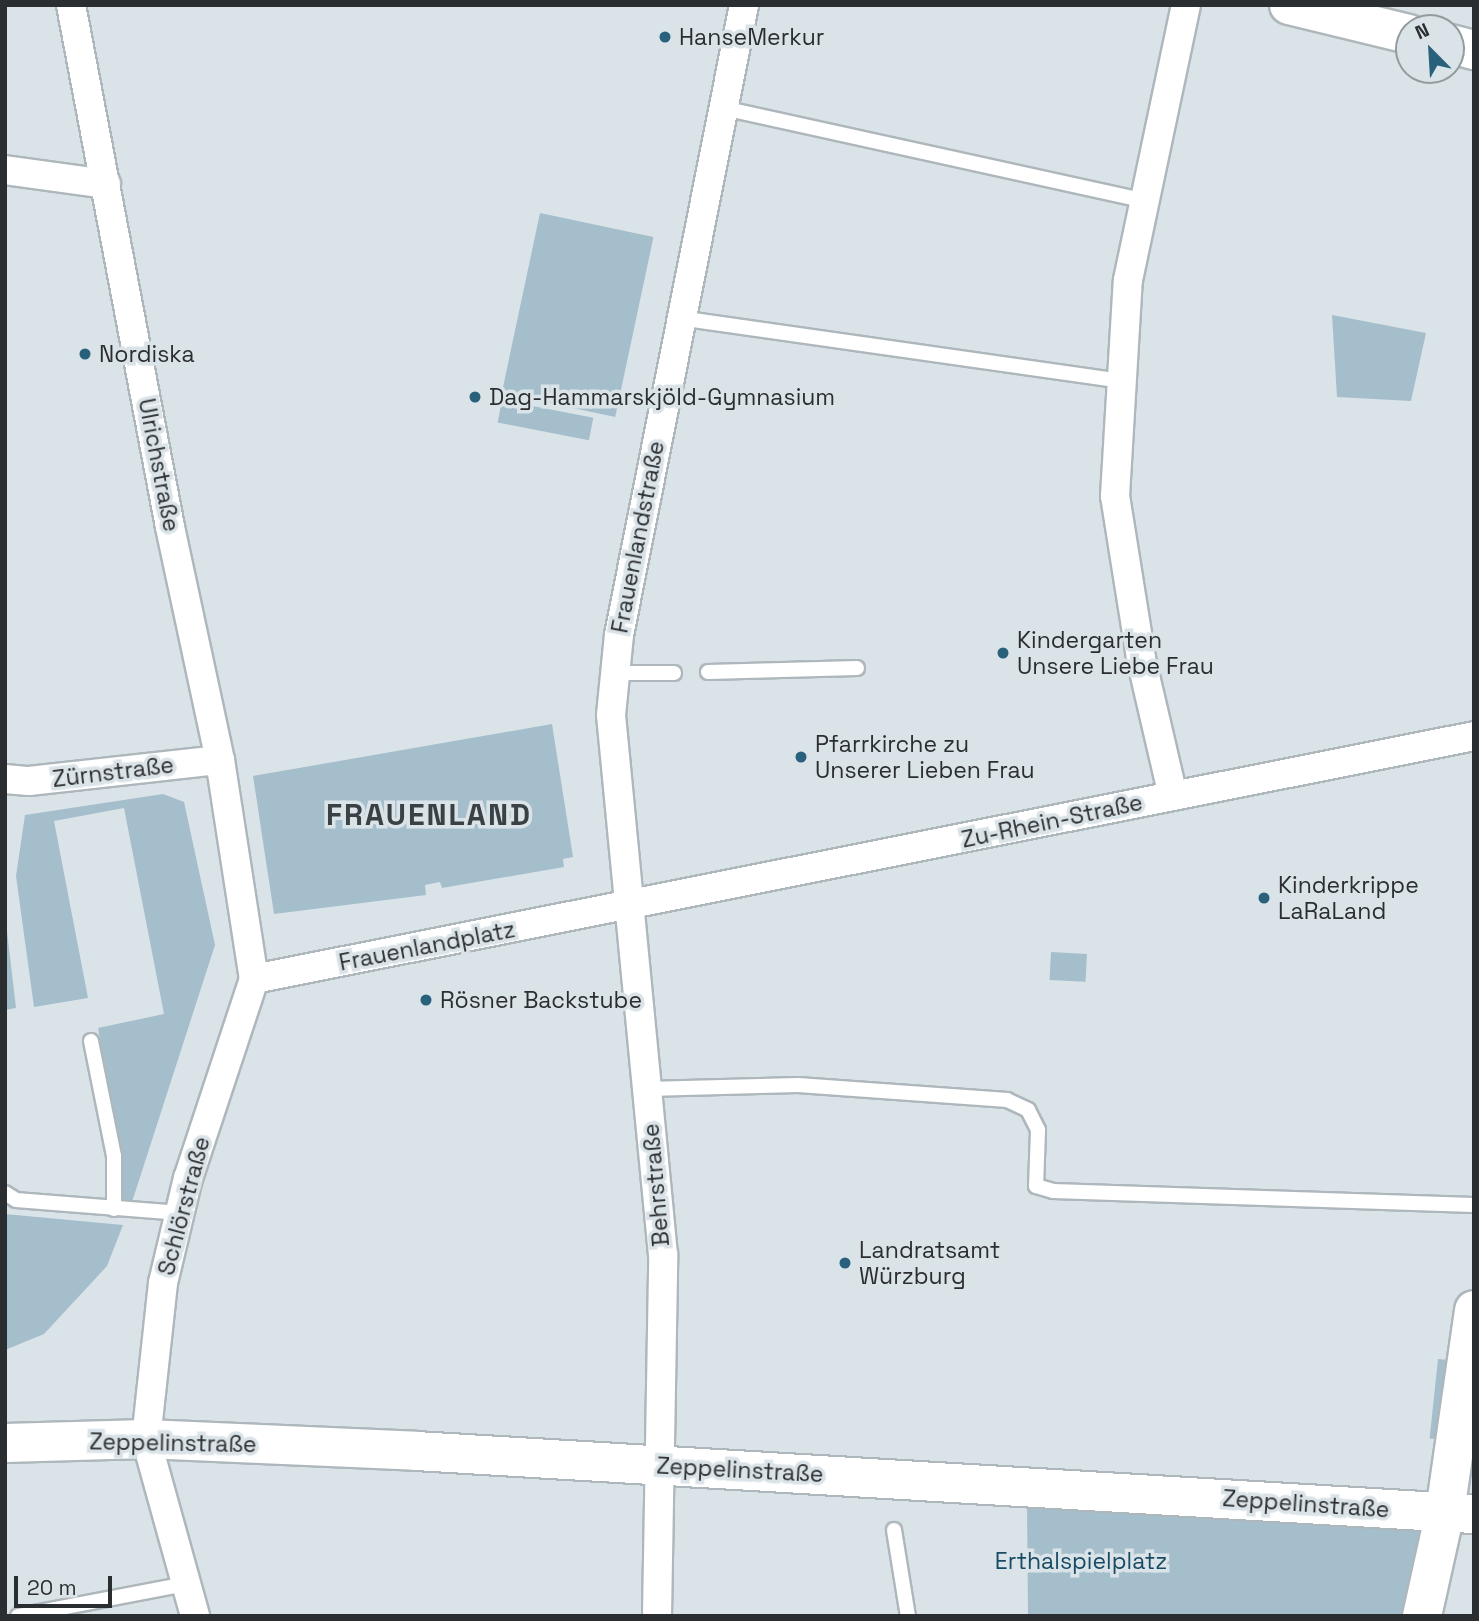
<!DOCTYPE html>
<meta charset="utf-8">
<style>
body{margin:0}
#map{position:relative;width:1479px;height:1621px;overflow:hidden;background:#dae3e8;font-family:"Space Grotesk",sans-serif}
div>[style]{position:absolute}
.green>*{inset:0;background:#a5becc;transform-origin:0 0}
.roads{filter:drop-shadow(2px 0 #aeb7bc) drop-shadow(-2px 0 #aeb7bc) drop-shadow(0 2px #aeb7bc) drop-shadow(0 -2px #aeb7bc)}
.lane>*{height:14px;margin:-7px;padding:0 7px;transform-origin:7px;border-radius:7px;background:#fff}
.street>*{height:28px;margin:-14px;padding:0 14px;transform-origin:14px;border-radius:14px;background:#fff}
.secondary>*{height:38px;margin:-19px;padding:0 19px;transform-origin:19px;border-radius:19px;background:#fff}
.dots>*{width:19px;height:19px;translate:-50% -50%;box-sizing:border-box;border:4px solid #dae3e8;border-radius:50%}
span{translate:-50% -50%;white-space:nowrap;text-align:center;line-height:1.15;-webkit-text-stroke:7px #dae3e8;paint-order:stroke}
.poi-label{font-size:23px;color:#2b2e30}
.left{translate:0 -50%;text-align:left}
.street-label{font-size:23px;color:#2b2e30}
.park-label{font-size:23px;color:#184b63}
.district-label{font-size:30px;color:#3a4145;font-weight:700;letter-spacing:2px}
.frame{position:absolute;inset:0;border:7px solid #2b2e30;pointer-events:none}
.north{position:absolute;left:1395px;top:14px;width:70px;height:70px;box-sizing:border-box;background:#dae3e8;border:2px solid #949b9e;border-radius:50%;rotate:336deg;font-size:19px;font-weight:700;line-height:28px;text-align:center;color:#2b2e30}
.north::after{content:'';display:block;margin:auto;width:24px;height:32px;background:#29607b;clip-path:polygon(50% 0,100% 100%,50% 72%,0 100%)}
.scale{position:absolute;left:14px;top:1576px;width:98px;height:32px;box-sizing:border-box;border:4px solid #2b2e30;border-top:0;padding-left:9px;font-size:21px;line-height:24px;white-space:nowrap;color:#2b2e30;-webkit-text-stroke:5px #dae3e8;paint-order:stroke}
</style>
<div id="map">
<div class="green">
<div style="left:540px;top:213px;width:116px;height:184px;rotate:12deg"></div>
<div style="clip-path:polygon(1332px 315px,1426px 333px,1411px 401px,1337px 397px)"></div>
<div style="left:502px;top:400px;width:93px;height:23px;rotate:11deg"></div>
<div style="clip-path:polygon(552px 724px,573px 857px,563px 859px,564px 867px,442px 888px,440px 882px,425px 885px,426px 895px,274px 914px,253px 776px)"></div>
<div style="clip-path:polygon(163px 794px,184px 802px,215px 945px,132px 1202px,118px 1202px,120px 1155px,98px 1028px,164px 1014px,124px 808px,54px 821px,88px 998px,34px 1007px,16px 876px,25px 815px)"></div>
<div style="clip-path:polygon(5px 914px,16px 1008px,5px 1010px)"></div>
<div style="left:1051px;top:952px;width:36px;height:28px;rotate:3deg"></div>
<div style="clip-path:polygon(5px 1214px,123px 1225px,107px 1266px,44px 1334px,5px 1350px)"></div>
<div style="left:1438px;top:1359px;width:10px;height:80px;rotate:6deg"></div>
<div style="clip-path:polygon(1027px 1501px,1420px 1528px,1410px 1601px,1405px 1616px,1028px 1616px)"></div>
</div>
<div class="roads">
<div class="lane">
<div style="left:723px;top:108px;width:428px;rotate:12.4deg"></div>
<div style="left:679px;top:318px;width:445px;rotate:8.1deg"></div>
<div style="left:708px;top:672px;width:149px;rotate:-1.5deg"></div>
<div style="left:614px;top:673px;width:60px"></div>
<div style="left:91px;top:1041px;width:117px;rotate:78.7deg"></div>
<div style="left:114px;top:1156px;width:53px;rotate:90deg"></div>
<div style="left:647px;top:1089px;width:151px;rotate:-1.5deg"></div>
<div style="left:798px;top:1085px;width:210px;rotate:4.1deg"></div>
<div style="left:1007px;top:1100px;width:23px;rotate:25deg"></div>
<div style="left:1028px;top:1110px;width:22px;rotate:63deg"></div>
<div style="left:1038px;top:1130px;width:56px;rotate:92deg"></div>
<div style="left:1036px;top:1186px;width:18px;rotate:16deg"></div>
<div style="left:1053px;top:1191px;width:421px;rotate:1.9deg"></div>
<div style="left:5px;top:1193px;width:13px;rotate:32deg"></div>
<div style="left:16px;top:1200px;width:165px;rotate:4.5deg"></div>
<div style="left:894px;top:1530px;width:87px;rotate:80.8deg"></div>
<div style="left:18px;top:1616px;width:171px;rotate:-10.8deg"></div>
</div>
<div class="street">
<div style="left:71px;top:5px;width:531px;rotate:79.26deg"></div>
<div style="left:170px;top:527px;width:238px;rotate:77.9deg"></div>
<div style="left:220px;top:760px;width:222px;rotate:81.2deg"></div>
<div style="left:254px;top:979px;width:210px;rotate:108.3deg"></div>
<div style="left:188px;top:1178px;width:108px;rotate:103.4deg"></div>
<div style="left:163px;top:1283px;width:157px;rotate:96.2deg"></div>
<div style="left:146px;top:1439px;width:184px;rotate:74.5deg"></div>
<div style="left:5px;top:170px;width:102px;rotate:7.9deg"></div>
<div style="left:5px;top:779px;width:24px;rotate:5deg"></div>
<div style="left:29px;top:781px;width:192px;rotate:-6.3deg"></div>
<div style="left:1173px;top:796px;width:142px;rotate:-103.1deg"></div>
<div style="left:1141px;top:658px;width:164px;rotate:-99.1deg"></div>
<div style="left:1115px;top:496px;width:216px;rotate:-86.6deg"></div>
<div style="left:1128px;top:280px;width:281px;rotate:-78.1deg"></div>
<div style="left:254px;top:979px;width:1244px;rotate:-11.26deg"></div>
<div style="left:657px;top:1616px;width:361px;rotate:-89deg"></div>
<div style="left:663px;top:1255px;width:542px;rotate:-95.5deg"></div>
<div style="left:611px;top:715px;width:80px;rotate:-84.3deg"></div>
<div style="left:619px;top:635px;width:642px;rotate:-78.78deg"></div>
</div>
<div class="secondary">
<div style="left:1289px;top:5px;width:123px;rotate:13.6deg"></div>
<div style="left:1451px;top:44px;width:24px;rotate:15deg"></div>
<div style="left:5px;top:1443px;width:141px;rotate:-1.6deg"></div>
<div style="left:146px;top:1439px;width:270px;rotate:2.5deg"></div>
<div style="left:416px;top:1451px;width:1060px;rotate:3.41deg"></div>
<div style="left:1422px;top:1616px;width:107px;rotate:-77.5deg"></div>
<div style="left:1445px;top:1512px;width:204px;rotate:-81.8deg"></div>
</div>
</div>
<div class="dots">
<div style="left:665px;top:37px;background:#29607b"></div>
<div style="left:85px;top:354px;background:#29607b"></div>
<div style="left:475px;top:397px;background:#29607b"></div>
<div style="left:1003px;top:653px;background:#29607b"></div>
<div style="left:801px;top:757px;background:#29607b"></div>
<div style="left:1264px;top:898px;background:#29607b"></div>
<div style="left:426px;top:1000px;background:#29607b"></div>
<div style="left:845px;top:1263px;background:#29607b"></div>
</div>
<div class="poi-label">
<span class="left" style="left:679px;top:37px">HanseMerkur</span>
<span class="left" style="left:99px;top:354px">Nordiska</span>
<span class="left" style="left:489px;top:397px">Dag-Hammarskjöld-Gymnasium</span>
<span class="left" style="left:1017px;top:653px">Kindergarten<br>Unsere Liebe Frau</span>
<span class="left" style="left:815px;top:757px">Pfarrkirche zu<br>Unserer Lieben Frau</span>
<span class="left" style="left:1278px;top:898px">Kinderkrippe<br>LaRaLand</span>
<span class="left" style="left:440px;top:1000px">Rösner Backstube</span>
<span class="left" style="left:859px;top:1263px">Landratsamt<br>Würzburg</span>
</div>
<div class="street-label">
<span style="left:159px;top:465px;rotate:79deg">Ulrichstraße</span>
<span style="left:638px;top:537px;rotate:-79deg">Frauenlandstraße</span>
<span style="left:113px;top:772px;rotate:-7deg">Zürnstraße</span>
<span style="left:1052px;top:821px;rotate:-12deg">Zu-Rhein-Straße</span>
<span style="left:427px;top:946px;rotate:-11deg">Frauenlandplatz</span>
<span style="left:656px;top:1185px;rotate:-95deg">Behrstraße</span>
<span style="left:184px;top:1206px;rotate:-75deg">Schlörstraße</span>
<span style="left:173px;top:1443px;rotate:1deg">Zeppelinstraße</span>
<span style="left:740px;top:1470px;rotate:3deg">Zeppelinstraße</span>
<span style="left:1306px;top:1504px;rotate:4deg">Zeppelinstraße</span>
</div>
<div class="park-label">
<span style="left:1081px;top:1561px">Erthalspielplatz</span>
</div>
<div class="district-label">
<span style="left:429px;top:815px">FRAUENLAND</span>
</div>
<div class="frame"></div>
<div class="north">N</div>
<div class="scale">20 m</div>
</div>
